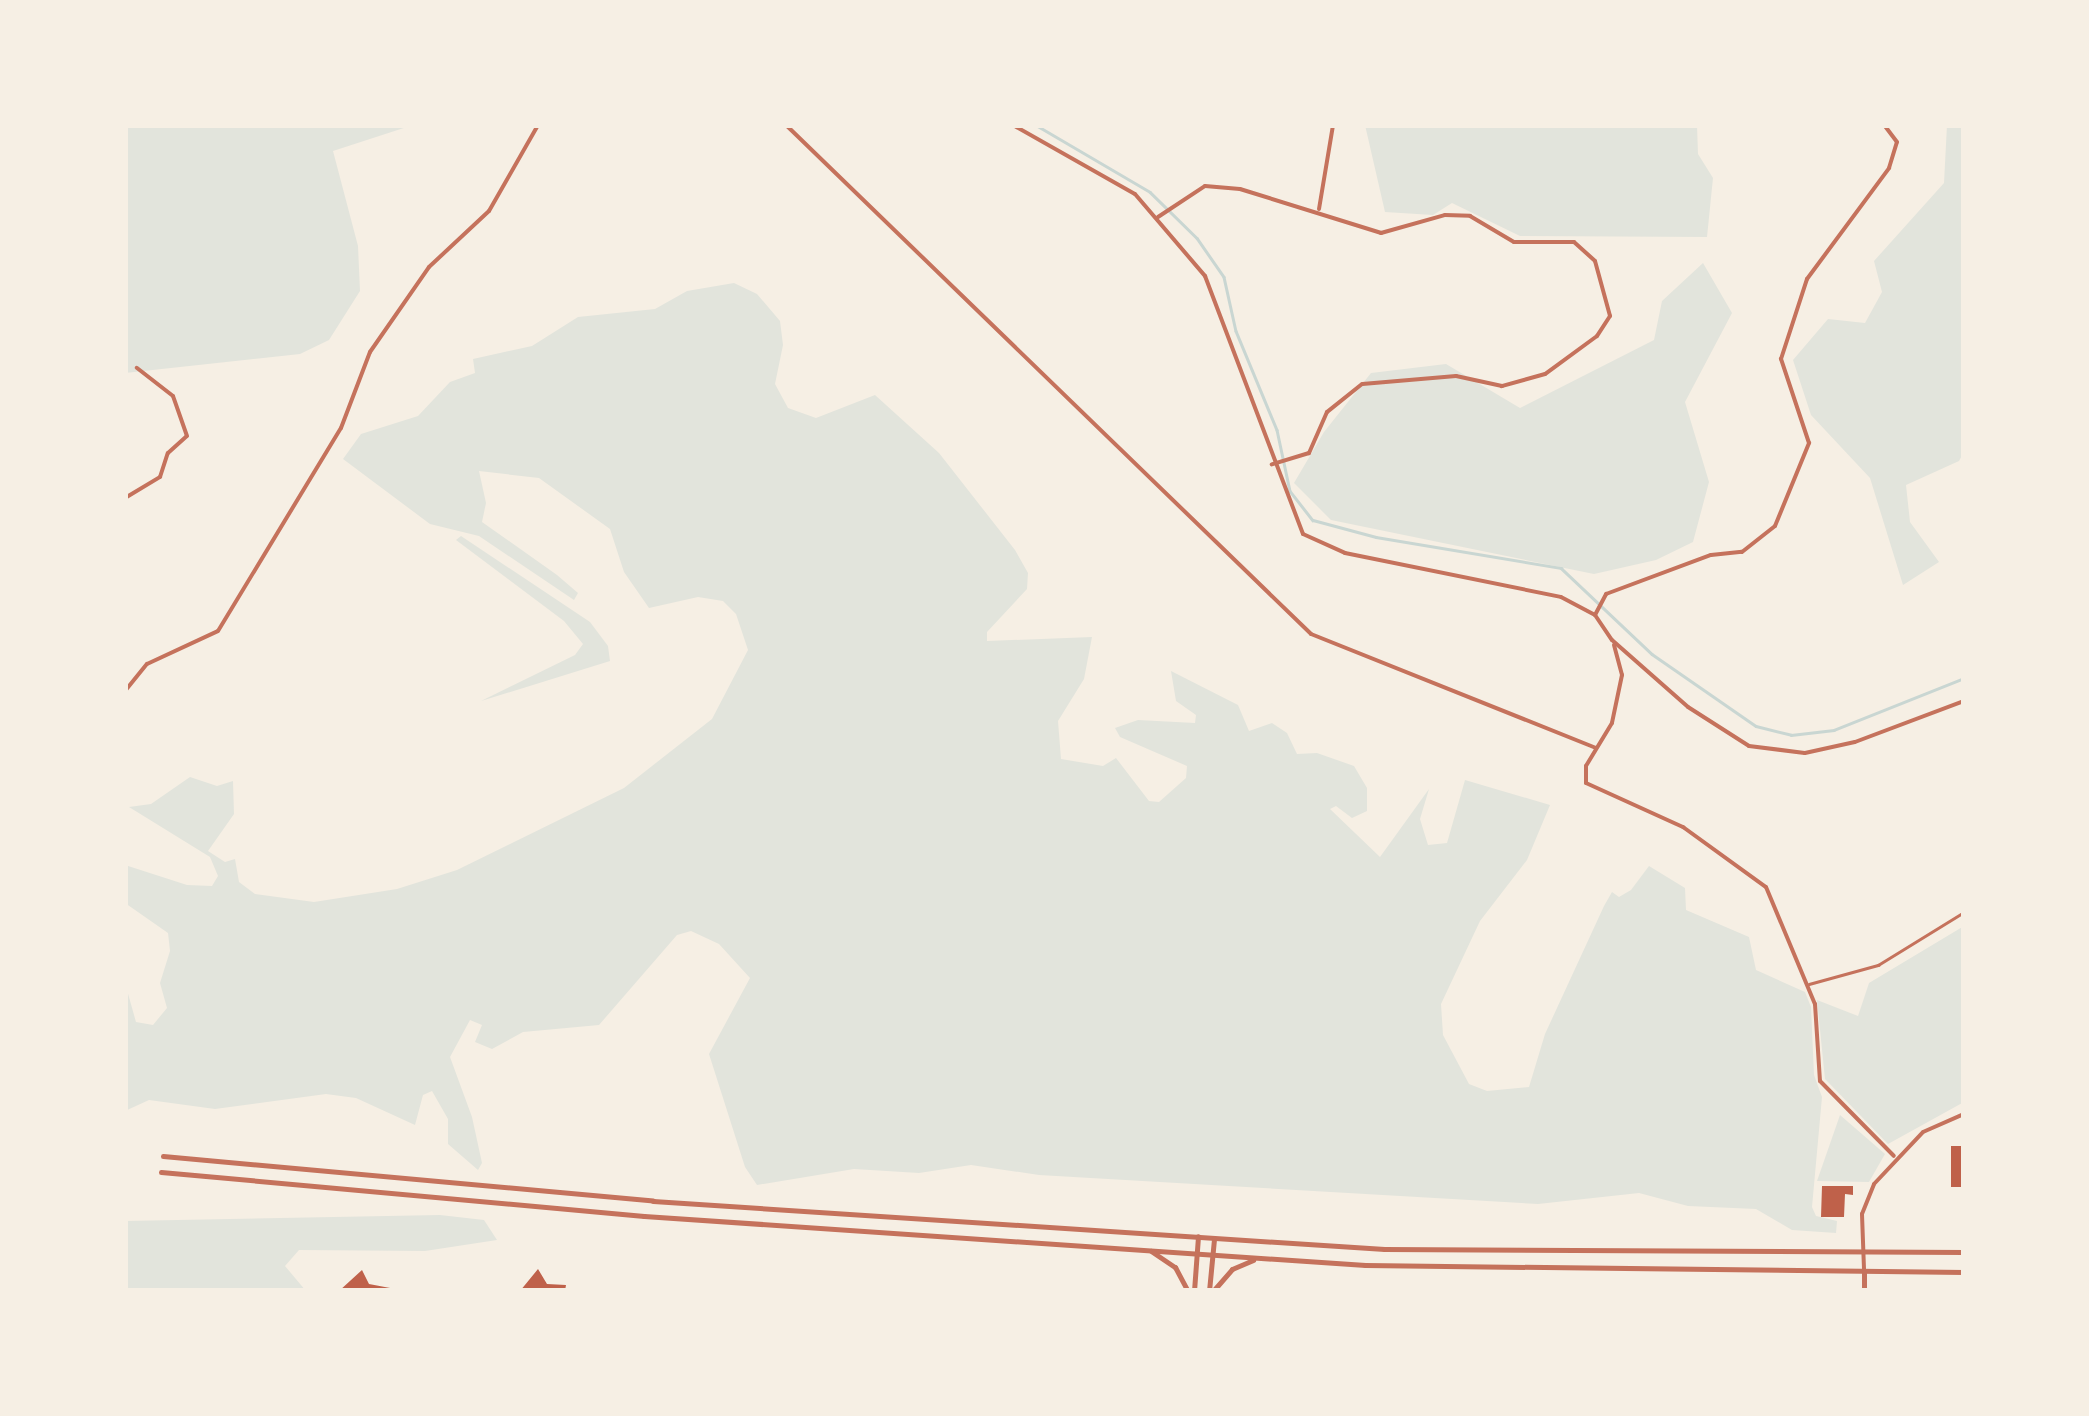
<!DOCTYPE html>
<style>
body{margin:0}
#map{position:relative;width:2089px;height:1416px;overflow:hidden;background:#f6efe4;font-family:Poppins,sans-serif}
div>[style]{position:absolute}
.green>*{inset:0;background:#e2e4dc}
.stream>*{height:2.5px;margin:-1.25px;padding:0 1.25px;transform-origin:1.25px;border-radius:1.25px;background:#c9d6d2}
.building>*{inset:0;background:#bf614a;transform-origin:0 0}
.service>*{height:2.5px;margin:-1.25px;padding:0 1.25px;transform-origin:1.25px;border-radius:1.25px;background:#c5725c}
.minor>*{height:4px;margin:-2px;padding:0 2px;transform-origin:2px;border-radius:2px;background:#c5725c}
.tertiary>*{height:5px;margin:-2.5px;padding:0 2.5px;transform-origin:2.5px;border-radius:2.5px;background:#c5725c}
span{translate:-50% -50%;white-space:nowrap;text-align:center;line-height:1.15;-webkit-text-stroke:10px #f6efe4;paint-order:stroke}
.frame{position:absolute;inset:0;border:128px solid #f6efe4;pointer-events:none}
</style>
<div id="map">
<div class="green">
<div style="clip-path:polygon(125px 125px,413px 125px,333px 151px,358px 246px,360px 291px,329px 340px,300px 354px,125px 373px)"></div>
<div style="clip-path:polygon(1365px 125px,1697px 125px,1698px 154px,1713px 178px,1707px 237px,1520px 236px,1452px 203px,1433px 215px,1385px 212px)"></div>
<div style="clip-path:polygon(1947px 125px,1964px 125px,1964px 452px,1959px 461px,1906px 485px,1910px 522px,1939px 562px,1903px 585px,1870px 478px,1811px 415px,1793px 360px,1828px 319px,1865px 323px,1882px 292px,1874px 261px,1944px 183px)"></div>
<div style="clip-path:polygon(1703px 263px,1732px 313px,1685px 402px,1709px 482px,1693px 542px,1656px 560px,1594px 574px,1331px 520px,1294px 483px,1324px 432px,1371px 373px,1446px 364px,1520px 408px,1654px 340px,1662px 301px)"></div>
<div style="clip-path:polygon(734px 283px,757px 294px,780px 321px,783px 345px,775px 384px,788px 408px,816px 418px,875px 395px,939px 453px,1015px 550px,1028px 573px,1027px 589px,987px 632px,987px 641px,1092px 637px,1084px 679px,1058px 721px,1061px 759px,1103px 766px,1116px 758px,1149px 801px,1159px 802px,1186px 778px,1187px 766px,1120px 737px,1115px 728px,1138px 720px,1195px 723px,1196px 715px,1176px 701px,1171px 671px,1238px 705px,1249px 731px,1272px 723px,1287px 733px,1297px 754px,1317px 753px,1354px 766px,1367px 788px,1367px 811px,1352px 818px,1336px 806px,1330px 809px,1380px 857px,1429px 789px,1420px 819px,1428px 845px,1447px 843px,1465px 780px,1550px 805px,1527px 860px,1480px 921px,1441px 1004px,1443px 1035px,1469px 1084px,1487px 1091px,1529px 1087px,1545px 1034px,1604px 906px,1612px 892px,1619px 897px,1631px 890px,1649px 866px,1685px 888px,1686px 910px,1749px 937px,1756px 970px,1805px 992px,1811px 1007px,1814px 1075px,1822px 1097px,1812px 1207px,1816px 1216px,1837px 1221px,1836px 1233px,1792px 1230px,1756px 1209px,1688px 1206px,1639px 1193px,1538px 1204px,1039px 1175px,971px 1165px,919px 1173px,854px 1169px,757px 1185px,745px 1167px,709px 1054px,750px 978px,719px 944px,691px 931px,677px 935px,599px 1025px,523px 1032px,492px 1049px,475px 1042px,482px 1025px,470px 1020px,450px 1057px,472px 1117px,482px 1163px,478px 1170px,448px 1144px,448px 1119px,432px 1091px,423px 1095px,415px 1125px,356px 1098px,326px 1094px,215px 1109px,149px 1100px,125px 1111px,125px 983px,136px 1022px,153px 1025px,167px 1008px,160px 983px,170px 951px,168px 933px,125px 903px,125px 865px,187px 885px,212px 886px,218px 876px,210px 857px,129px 807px,151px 804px,190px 777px,217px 786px,233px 781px,234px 814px,208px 851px,225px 862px,235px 859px,239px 882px,255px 894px,314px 902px,397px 889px,457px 870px,624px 788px,712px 719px,748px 650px,736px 614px,723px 601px,698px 597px,649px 608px,624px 572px,610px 529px,539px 478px,479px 471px,486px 503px,482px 522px,557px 575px,578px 593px,574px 600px,479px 536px,430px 524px,343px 459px,361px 434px,418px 416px,450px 382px,475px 373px,473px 359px,532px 346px,578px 317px,655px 309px,687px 291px)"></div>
<div style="clip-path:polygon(461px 536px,590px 622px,608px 646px,610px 661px,481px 701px,575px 655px,583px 644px,564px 621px,456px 540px)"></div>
<div style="clip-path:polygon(1964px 926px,1964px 1102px,1888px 1144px,1825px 1079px,1817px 1000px,1858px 1016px,1869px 983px)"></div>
<div style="clip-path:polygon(1840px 1115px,1885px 1154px,1869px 1182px,1817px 1181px)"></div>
<div style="clip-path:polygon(440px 1215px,484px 1220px,497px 1240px,425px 1251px,299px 1250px,285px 1266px,306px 1291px,125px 1291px,125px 1221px)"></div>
</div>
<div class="stream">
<div style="left:1036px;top:125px;width:132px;rotate:30.4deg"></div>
<div style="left:1150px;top:192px;width:66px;rotate:44.4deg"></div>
<div style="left:1197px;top:238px;width:47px;rotate:55.3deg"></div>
<div style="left:1224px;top:277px;width:55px;rotate:77.5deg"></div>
<div style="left:1236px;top:331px;width:107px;rotate:67.5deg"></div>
<div style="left:1277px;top:430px;width:62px;rotate:78deg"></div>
<div style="left:1290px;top:491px;width:37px;rotate:52deg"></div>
<div style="left:1313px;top:520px;width:65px;rotate:15.1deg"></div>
<div style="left:1376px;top:537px;width:188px;rotate:9.5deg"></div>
<div style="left:1561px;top:568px;width:125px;rotate:43.4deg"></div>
<div style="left:1652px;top:654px;width:126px;rotate:34.7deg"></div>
<div style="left:1756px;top:726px;width:36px;rotate:14deg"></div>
<div style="left:1791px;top:735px;width:43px;rotate:-6.6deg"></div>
<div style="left:1834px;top:730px;width:140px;rotate:-21.8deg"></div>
</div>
<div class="building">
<div style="left:1951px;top:1146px;width:13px;height:41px"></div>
<div style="clip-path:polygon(1822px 1186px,1853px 1186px,1853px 1195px,1845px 1194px,1844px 1217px,1821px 1217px)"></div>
<div style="clip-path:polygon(538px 1269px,547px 1284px,566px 1285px,565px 1291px,520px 1291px)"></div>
<div style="clip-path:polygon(362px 1270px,369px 1284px,406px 1291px,339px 1291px)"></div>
</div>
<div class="service">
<div style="left:1809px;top:984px;width:72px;rotate:-15.4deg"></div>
<div style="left:1878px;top:965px;width:101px;rotate:-31.6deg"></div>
</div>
<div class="minor">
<div style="left:786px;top:125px;width:731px;rotate:44.11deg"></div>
<div style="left:1311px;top:634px;width:307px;rotate:21.8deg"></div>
<div style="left:1013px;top:125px;width:140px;rotate:29.5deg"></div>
<div style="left:1135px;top:194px;width:108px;rotate:49.5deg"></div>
<div style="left:1205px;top:276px;width:276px;rotate:69.2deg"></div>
<div style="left:1303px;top:534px;width:46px;rotate:24.3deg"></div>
<div style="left:1345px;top:553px;width:220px;rotate:11.5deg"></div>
<div style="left:1561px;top:597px;width:38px;rotate:28deg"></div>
<div style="left:1595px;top:615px;width:30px;rotate:56deg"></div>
<div style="left:1612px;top:640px;width:101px;rotate:41.4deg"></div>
<div style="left:1688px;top:707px;width:72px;rotate:32.6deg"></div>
<div style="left:1749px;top:746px;width:56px;rotate:7.1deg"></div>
<div style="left:1805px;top:753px;width:51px;rotate:-12.4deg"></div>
<div style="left:1855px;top:742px;width:116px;rotate:-20.6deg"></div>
<div style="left:1319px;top:209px;width:85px;rotate:-80.5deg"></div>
<div style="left:1158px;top:217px;width:56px;rotate:-33.4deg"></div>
<div style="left:1205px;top:186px;width:35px;rotate:5deg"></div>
<div style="left:1240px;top:189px;width:148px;rotate:17.3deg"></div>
<div style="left:1381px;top:233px;width:66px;rotate:-15.7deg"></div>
<div style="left:1445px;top:215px;width:25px;rotate:2deg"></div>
<div style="left:1470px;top:216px;width:51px;rotate:30.6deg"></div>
<div style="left:1514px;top:242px;width:60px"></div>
<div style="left:1574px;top:242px;width:28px;rotate:42deg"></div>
<div style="left:1595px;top:261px;width:57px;rotate:74.7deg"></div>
<div style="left:1610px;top:316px;width:24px;rotate:123deg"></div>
<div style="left:1597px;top:336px;width:64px;rotate:143.8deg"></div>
<div style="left:1545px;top:374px;width:45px;rotate:164.4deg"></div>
<div style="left:1502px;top:386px;width:47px;rotate:-167.7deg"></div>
<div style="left:1456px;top:376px;width:94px;rotate:175.1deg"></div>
<div style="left:1362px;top:384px;width:45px;rotate:141.3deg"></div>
<div style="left:1327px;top:412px;width:45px;rotate:113.7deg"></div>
<div style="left:1309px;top:453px;width:39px;rotate:163deg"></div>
<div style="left:125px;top:498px;width:41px;rotate:-31deg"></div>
<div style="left:160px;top:477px;width:25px;rotate:-72deg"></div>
<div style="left:168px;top:453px;width:25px;rotate:-42deg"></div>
<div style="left:187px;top:436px;width:42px;rotate:-109.3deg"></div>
<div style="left:173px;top:396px;width:46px;rotate:-142.1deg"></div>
<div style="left:1595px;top:615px;width:24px;rotate:-62deg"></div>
<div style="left:1606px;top:594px;width:112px;rotate:-20.4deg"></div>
<div style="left:1711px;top:555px;width:31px;rotate:-6deg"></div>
<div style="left:1742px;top:552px;width:42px;rotate:-38.2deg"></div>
<div style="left:1775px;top:526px;width:90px;rotate:-67.7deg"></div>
<div style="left:1809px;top:443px;width:89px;rotate:-108.4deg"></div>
<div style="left:1781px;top:359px;width:84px;rotate:-72deg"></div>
<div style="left:1807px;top:279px;width:138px;rotate:-53.5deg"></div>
<div style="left:1889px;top:168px;width:27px;rotate:-73deg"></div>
<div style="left:1897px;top:142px;width:21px;rotate:-127deg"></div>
<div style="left:1614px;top:645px;width:31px;rotate:75deg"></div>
<div style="left:1622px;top:675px;width:49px;rotate:101.8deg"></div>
<div style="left:1612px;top:723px;width:50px;rotate:121.2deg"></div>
<div style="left:1586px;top:766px;width:17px;rotate:90deg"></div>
<div style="left:1586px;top:783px;width:107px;rotate:24.4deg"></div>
<div style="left:1683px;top:827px;width:102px;rotate:35.9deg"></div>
<div style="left:1766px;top:887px;width:127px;rotate:67.3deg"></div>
<div style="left:1815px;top:1004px;width:77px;rotate:86.3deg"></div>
<div style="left:1820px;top:1081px;width:105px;rotate:45.4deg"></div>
<div style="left:125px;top:691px;width:35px;rotate:-51deg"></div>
<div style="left:147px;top:664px;width:78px;rotate:-24.9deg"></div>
<div style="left:218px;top:631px;width:237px;rotate:-58.8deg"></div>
<div style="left:341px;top:428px;width:81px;rotate:-69.1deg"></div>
<div style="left:370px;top:352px;width:103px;rotate:-55.2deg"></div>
<div style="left:429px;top:267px;width:82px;rotate:-43deg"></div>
<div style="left:489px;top:211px;width:99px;rotate:-60.3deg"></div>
<div style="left:1864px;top:1269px;width:55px;rotate:-92.1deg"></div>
<div style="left:1862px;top:1214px;width:32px;rotate:-68deg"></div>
<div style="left:1874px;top:1184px;width:71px;rotate:-46.7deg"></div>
<div style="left:1923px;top:1132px;width:45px;rotate:-23.7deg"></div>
</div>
<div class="tertiary">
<div style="left:163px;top:1156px;width:492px;rotate:5.2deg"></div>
<div style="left:653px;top:1201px;width:733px;rotate:3.76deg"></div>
<div style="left:1384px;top:1249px;width:580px;rotate:0.3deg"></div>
<div style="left:161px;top:1172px;width:485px;rotate:5.2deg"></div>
<div style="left:644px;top:1216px;width:723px;rotate:3.89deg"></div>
<div style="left:1365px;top:1265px;width:599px;rotate:0.67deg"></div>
<div style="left:1151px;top:1251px;width:29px;rotate:34deg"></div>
<div style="left:1175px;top:1267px;width:27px;rotate:62deg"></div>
<div style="left:1864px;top:1272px;width:19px;rotate:90deg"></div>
<div style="left:1194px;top:1291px;width:55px;rotate:-85.8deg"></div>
<div style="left:1209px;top:1291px;width:52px;rotate:-84.5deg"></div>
<div style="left:1213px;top:1291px;width:29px;rotate:-49deg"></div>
<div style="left:1232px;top:1269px;width:23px;rotate:-23deg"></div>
</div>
<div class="frame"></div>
</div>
